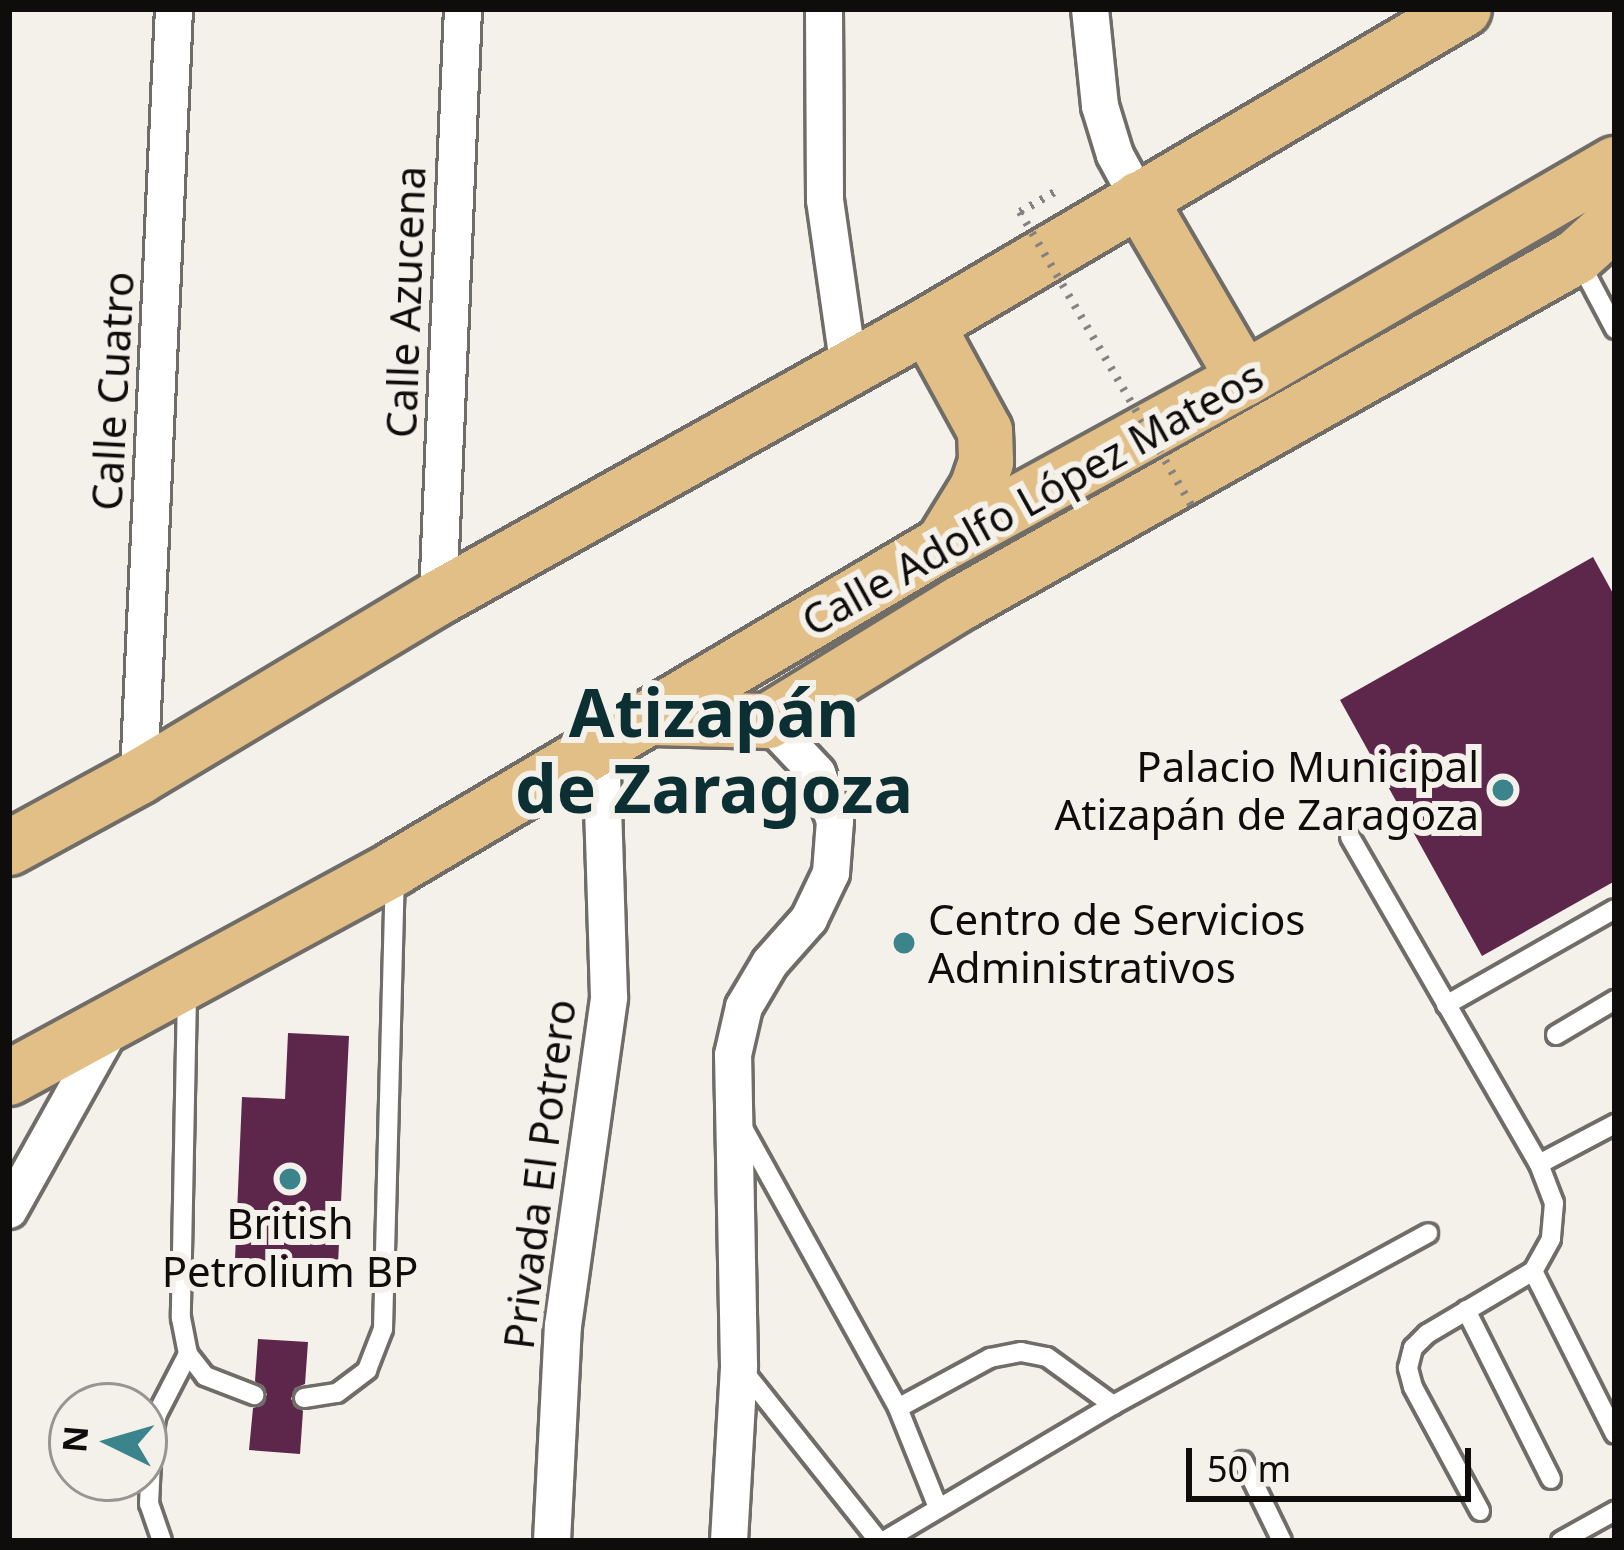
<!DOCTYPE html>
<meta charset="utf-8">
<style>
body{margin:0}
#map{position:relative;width:1624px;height:1550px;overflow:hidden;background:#f4f0ea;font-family:"Noto Sans",sans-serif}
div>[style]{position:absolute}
.building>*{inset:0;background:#5c274b}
.path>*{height:8px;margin-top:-4px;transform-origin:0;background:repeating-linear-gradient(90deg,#84827e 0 3px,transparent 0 12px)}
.roads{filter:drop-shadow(3px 0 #706d68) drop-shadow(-3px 0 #706d68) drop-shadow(0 3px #706d68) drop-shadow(0 -3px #706d68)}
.lane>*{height:18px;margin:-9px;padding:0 9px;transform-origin:9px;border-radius:9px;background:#fff}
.street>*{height:36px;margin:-18px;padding:0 18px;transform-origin:18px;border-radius:18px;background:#fff}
.primary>*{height:54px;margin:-27px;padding:0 27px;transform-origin:27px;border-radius:27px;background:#e2bf86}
.path-bridge>*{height:8px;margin-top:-4px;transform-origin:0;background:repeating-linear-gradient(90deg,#84827e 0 3px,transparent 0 12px)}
.dots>*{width:33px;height:33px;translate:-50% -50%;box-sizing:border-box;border:6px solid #f4f0ea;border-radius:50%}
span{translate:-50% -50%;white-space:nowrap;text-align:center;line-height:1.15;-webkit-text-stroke:12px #f4f0ea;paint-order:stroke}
.street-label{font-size:42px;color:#0e0d0b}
.poi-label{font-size:42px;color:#0e0d0b}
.right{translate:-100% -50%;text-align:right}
.left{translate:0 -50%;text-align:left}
.town-label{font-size:66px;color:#0c2f33;font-weight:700}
.frame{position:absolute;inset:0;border:12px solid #0e0d0b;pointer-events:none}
.north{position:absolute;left:48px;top:1382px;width:120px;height:120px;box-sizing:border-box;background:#f4f0ea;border:3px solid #989591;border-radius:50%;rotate:275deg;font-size:33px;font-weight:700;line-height:48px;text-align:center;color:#0e0d0b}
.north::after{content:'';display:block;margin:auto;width:42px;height:54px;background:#3c848b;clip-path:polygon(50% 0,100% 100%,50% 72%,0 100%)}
.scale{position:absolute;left:1186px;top:1448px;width:285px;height:54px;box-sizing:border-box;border:6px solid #0e0d0b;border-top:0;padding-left:15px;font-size:36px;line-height:42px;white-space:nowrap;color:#0e0d0b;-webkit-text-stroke:9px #f4f0ea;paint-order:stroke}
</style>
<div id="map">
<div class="building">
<div style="clip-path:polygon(1593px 557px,1615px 597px,1615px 881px,1482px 956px,1340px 700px)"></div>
<div style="clip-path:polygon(288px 1033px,349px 1036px,338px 1264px,235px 1259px,242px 1097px,285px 1099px)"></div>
<div style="clip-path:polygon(258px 1339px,308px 1342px,305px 1384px,295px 1388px,291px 1399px,303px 1411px,300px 1454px,249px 1450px,253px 1408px,263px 1405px,267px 1394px,255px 1381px)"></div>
</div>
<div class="path">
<div style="left:1020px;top:212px;width:44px;rotate:-30.1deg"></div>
</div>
<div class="roads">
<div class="lane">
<div style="left:1579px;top:261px;width:77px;rotate:62.1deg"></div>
<div style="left:1350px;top:837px;width:378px;rotate:60deg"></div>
<div style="left:1539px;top:1164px;width:42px;rotate:69deg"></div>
<div style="left:1554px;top:1203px;width:36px;rotate:95deg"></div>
<div style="left:1551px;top:1239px;width:37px;rotate:119deg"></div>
<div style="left:1533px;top:1271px;width:182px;rotate:63.3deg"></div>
<div style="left:187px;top:993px;width:325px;rotate:91.1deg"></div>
<div style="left:181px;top:1318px;width:37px;rotate:79deg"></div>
<div style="left:188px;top:1354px;width:28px;rotate:52deg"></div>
<div style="left:205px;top:1376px;width:53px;rotate:21.2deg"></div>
<div style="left:1446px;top:1005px;width:194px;rotate:-29.6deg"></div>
<div style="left:1556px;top:1035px;width:69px;rotate:-30.7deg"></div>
<div style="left:743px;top:1128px;width:320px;rotate:61deg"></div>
<div style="left:898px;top:1408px;width:105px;rotate:-28.5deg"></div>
<div style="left:990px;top:1358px;width:32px;rotate:-11deg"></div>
<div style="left:1021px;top:1352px;width:26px;rotate:11deg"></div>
<div style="left:1047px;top:1357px;width:82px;rotate:36deg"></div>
<div style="left:1539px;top:1164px;width:86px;rotate:-27.8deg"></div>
<div style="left:1466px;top:1310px;width:189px;rotate:63.3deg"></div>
<div style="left:742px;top:1369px;width:220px;rotate:51.5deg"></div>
<div style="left:304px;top:1398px;width:33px;rotate:-9deg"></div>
<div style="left:337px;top:1393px;width:38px;rotate:-37deg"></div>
<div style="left:367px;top:1370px;width:44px;rotate:-68.7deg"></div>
<div style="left:383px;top:1329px;width:450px;rotate:-88.5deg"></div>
<div style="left:898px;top:1408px;width:105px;rotate:68.1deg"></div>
<div style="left:1243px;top:1461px;width:89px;rotate:64deg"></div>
<div style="left:1480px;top:1511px;width:141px;rotate:-118.4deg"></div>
<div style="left:1413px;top:1387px;width:20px;rotate:-105deg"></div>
<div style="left:1408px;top:1368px;width:21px;rotate:-76deg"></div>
<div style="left:1413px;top:1348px;width:20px;rotate:-45deg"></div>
<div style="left:1427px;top:1334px;width:123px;rotate:-30.7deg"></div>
<div style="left:162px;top:1541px;width:39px;rotate:-109deg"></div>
<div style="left:149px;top:1504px;width:63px;rotate:-87.3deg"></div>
<div style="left:152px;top:1441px;width:27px;rotate:-80deg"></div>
<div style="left:157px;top:1414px;width:68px;rotate:-62.7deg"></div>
<div style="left:884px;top:1541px;width:266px;rotate:-30.7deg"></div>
<div style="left:1113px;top:1405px;width:359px;rotate:-28.6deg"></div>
<div style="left:1561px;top:1541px;width:62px;rotate:-29.1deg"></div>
</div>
<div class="street">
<div style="left:824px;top:9px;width:191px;rotate:89.7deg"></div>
<div style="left:825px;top:200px;width:171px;rotate:81.9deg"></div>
<div style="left:1090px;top:9px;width:98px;rotate:84.1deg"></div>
<div style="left:1100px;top:106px;width:51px;rotate:73deg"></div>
<div style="left:1115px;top:155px;width:50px;rotate:61.4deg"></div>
<div style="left:438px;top:598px;width:590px;rotate:-87.57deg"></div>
<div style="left:139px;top:777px;width:769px;rotate:-87.39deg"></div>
<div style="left:9px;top:1210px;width:213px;rotate:-60.8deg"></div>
<div style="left:552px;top:1541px;width:215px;rotate:-87.1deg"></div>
<div style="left:563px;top:1326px;width:332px;rotate:-82deg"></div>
<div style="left:609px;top:997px;width:251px;rotate:-91.8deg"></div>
<div style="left:729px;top:1541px;width:176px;rotate:-86.7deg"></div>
<div style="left:739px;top:1365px;width:310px;rotate:-91.1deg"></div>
<div style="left:733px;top:1055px;width:49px;rotate:-77.1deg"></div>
<div style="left:744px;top:1007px;width:51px;rotate:-59.4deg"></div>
<div style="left:770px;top:963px;width:59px;rotate:-48.4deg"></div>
<div style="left:809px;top:919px;width:51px;rotate:-64.4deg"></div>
<div style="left:831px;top:873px;width:52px;rotate:-85.6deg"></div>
<div style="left:835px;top:821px;width:51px;rotate:-110.6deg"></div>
<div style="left:817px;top:773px;width:71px;rotate:-133.3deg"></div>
</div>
<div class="primary">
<div style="left:1139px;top:199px;width:208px;rotate:59.7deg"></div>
<div style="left:927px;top:325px;width:121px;rotate:61.3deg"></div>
<div style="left:985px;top:431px;width:31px;rotate:88deg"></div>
<div style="left:986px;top:462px;width:28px;rotate:109deg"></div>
<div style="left:977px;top:488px;width:61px;rotate:121.6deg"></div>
<div style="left:651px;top:718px;width:117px;rotate:1.5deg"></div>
<div style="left:768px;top:721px;width:224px;rotate:-31.5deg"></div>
<div style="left:959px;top:604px;width:708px;rotate:-29.35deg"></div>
<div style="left:1576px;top:257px;width:52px;rotate:-41.9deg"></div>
<div style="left:9px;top:848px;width:148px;rotate:-28.6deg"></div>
<div style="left:139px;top:777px;width:348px;rotate:-30.9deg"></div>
<div style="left:438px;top:598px;width:560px;rotate:-29.17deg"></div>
<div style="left:927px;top:325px;width:623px;rotate:-30.47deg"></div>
<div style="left:9px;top:1078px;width:439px;rotate:-28.5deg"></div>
<div style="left:395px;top:868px;width:638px;rotate:-30.62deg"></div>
<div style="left:944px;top:543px;width:342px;rotate:-28.7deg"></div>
<div style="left:1244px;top:379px;width:429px;rotate:-30.1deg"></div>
</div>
</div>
<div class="path-bridge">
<div style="left:1020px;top:212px;width:346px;rotate:59.7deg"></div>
</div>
<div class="dots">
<div style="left:1503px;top:790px;background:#3c848b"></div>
<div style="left:904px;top:943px;background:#3c848b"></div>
<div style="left:290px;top:1179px;background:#3c848b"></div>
</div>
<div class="street-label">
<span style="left:405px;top:302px;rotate:-88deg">Calle Azucena</span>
<span style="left:112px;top:391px;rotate:-87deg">Calle Cuatro</span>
<span style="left:1032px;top:498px;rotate:-29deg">Calle Adolfo López Mateos</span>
<span style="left:539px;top:1174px;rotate:-83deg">Privada El Potrero</span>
</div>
<div class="poi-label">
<span class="right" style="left:1479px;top:790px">Palacio Municipal<br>Atizapán de Zaragoza</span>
<span class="left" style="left:928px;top:943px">Centro de Servicios<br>Administrativos</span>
<span style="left:290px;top:1247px">British<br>Petrolium BP</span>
</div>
<div class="town-label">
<span style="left:714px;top:750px">Atizapán<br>de Zaragoza</span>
</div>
<div class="frame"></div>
<div class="north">N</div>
<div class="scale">50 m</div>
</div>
